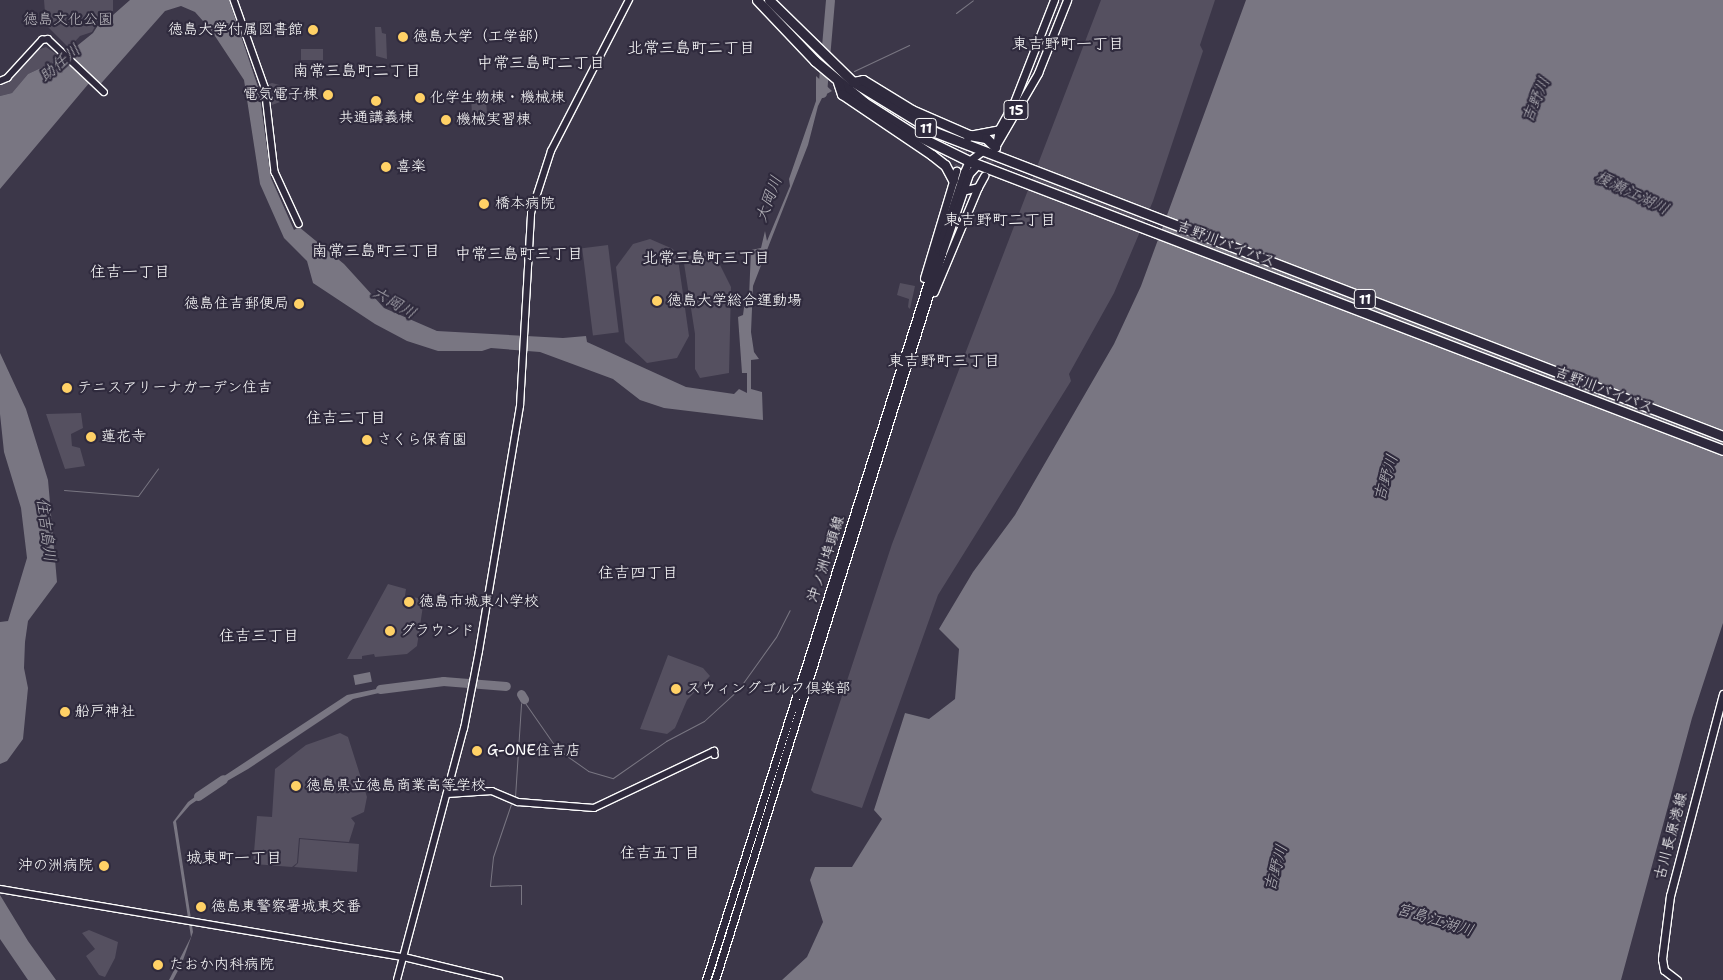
<!DOCTYPE html>
<meta charset="utf-8">
<style>
body{margin:0}
#map{position:relative;width:1723px;height:980px;overflow:hidden;background:#3c3749;font-family:"Shantell Sans","Klee One",sans-serif}
div>[style]{position:absolute}
.green>*{inset:0;background:#555060;transform-origin:0 0}
.water>*{inset:0;background:#797682;transform-origin:0 0}
.pier>*{inset:0;background:#3c3749;transform-origin:0 0}
.stream>*{height:1px;margin:-0.5px;padding:0 0.5px;transform-origin:0.5px;border-radius:0.5px;background:#797682}
.river>*{height:9px;margin:-4.5px;padding:0 4.5px;transform-origin:4.5px;border-radius:4.5px;background:#797682}
.major-tunnel>*{height:7px;margin-top:-3.5px;transform-origin:0;background:repeating-linear-gradient(90deg,#504b5b 0 7px,transparent 0 10.5px)}
.roads{filter:drop-shadow(1px 0 #fff) drop-shadow(-1px 0 #fff) drop-shadow(0 1px #fff) drop-shadow(0 -1px #fff)}
.minor>*{height:5.5px;margin:-2.75px;padding:0 2.75px;transform-origin:2.75px;border-radius:2.75px;background:#2f2a3d}
.major>*{height:7px;margin:-3.5px;padding:0 3.5px;transform-origin:3.5px;border-radius:3.5px;background:#2f2a3d}
.highway>*{height:9px;margin:-4.5px;padding:0 4.5px;transform-origin:4.5px;border-radius:4.5px;background:#2f2a3d}
.dots>*{width:14px;height:14px;translate:-50% -50%;box-sizing:border-box;border:2px solid #2f2a3d;border-radius:50%}
span{translate:-50% -50%;white-space:nowrap;text-align:center;line-height:1.15;-webkit-text-stroke:4.5px #2f2a3d;paint-order:stroke}
.shield-label span{padding:1px 4px;background:#2f2a3d;border:1px solid;border-radius:4px;-webkit-text-stroke-width:0}
.shield-label{font-size:14px;color:#fff;font-weight:700}
.park-label{font-size:15px;color:#bbb9bf}
.poi-label{font-size:15px;color:#fff}
.right{translate:-100% -50%;text-align:right}
.left{translate:0 -50%;text-align:left}
.street-label{font-size:15px;color:#fff}
.neighbourhood-label{font-size:16px;color:#fff}
.water-label{font-size:16px;color:#b5b4ba;font-style:italic}
</style>
<div id="map">
<div class="green">
<div style="clip-path:polygon(44px 0,113px 0,113px 11px,100px 17px,92px 32px,80px 36px,69px 48px,46px 25px)"></div>
<div style="clip-path:polygon(1101px 0,1215px 0,1200px 45px,1203px 51px,1153px 201px,1114px 293px,1069px 374px,1071px 381px,938px 595px,862px 808px,814px 793px,811px 790px,892px 544px)"></div>
<div style="clip-path:polygon(375px 27px,381px 27px,382px 33px,386px 34px,387px 59px,376px 56px)"></div>
<div style="clip-path:polygon(46px 47px,62px 58px,28px 74px,12px 93px,0 96px,0 85px,9px 82px,37px 50px)"></div>
<div style="left:323px;top:49px;width:11px;height:22px;rotate:90deg"></div>
<div style="clip-path:polygon(272px 83px,298px 90px,299px 95px,272px 105px,269px 84px)"></div>
<div style="left:486px;top:96px;width:17px;height:15px;rotate:87deg"></div>
<div style="clip-path:polygon(650px 239px,673px 249px,678px 259px,689px 336px,677px 358px,647px 363px,625px 342px,616px 267px,633px 244px)"></div>
<div style="left:608px;top:245px;width:88px;height:26px;rotate:83deg"></div>
<div style="clip-path:polygon(710px 252px,716px 257px,731px 287px,729px 373px,700px 378px,695px 369px,695px 334px,683px 257px)"></div>
<div style="clip-path:polygon(900px 283px,915px 286px,910px 309px,908px 307px,909px 299px,897px 295px)"></div>
<div style="clip-path:polygon(81px 413px,83px 428px,71px 434px,72px 446px,80px 448px,85px 466px,65px 469px,46px 414px)"></div>
<div style="clip-path:polygon(388px 584px,406px 589px,405px 596px,424px 599px,417px 646px,407px 654px,375px 657px,374px 654px,362px 656px,362px 659px,347px 659px)"></div>
<div style="clip-path:polygon(668px 655px,703px 668px,710px 676px,687px 700px,675px 728px,667px 734px,640px 729px)"></div>
<div style="clip-path:polygon(340px 733px,348px 737px,367px 797px,364px 812px,351px 818px,355px 823px,349px 842px,299px 838px,297px 863px,292px 867px,253px 864px,257px 816px,272px 817px,275px 769px,306px 745px)"></div>
<div style="clip-path:polygon(300px 839px,359px 844px,357px 872px,294px 867px,298px 863px)"></div>
<div style="clip-path:polygon(89px 930px,118px 942px,115px 958px,105px 977px,99px 975px,86px 956px,95px 949px,82px 933px)"></div>
</div>
<div class="water">
<div style="clip-path:polygon(130px 0,229px 0,259px 90px,271px 178px,294px 230px,299px 227px,344px 264px,384px 308px,437px 331px,563px 338px,586px 336px,587px 342px,686px 387px,734px 394px,739px 389px,747px 393px,747px 373px,742px 373px,738px 317px,743px 315px,745px 300px,749px 297px,751px 250px,761px 248px,765px 231px,767px 241px,790px 186px,789px 179px,816px 101px,816px 76px,832px 91px,823px 96px,818px 106px,808px 145px,753px 286px,751px 332px,754px 352px,759px 359px,751px 360px,751px 389px,762px 392px,763px 420px,664px 408px,640px 400px,613px 379px,540px 352px,491px 348px,482px 351px,438px 351px,407px 341px,375px 324px,313px 283px,307px 261px,284px 238px,260px 184px,244px 80px,211px 30px,195px 12px,181px 6px,165px 11px,97px 88px,90px 82px,0 189px,0 96px,12px 93px,28px 74px,62px 58px,93px 33px,102px 19px,113px 15px)"></div>
<div style="clip-path:polygon(1246px 0,1723px 0,1723px 623px,1692px 718px,1621px 980px,782px 980px,807px 957px,823px 922px,810px 880px,815px 867px,852px 867px,882px 819px,874px 810px,905px 713px,929px 719px,955px 699px,959px 649px,939px 629px,973px 572px,1015px 515px,1114px 344px,1141px 286px)"></div>
<div style="clip-path:polygon(0 353px,26px 409px,48px 480px,57px 582px,28px 621px,25px 642px,24px 668px,28px 688px,23px 739px,7px 761px,0 764px,0 622px,8px 621px,27px 558px,21px 508px,4px 452px,0 414px)"></div>
<div style="left:370px;top:672px;width:10px;height:17px;rotate:79deg"></div>
<div style="clip-path:polygon(391px 686px,392px 690px,353px 699px,248px 769px,215px 788px,212px 784px,347px 695px)"></div>
<div style="clip-path:polygon(207px 788px,209px 792px,190px 805px,176px 821px,193px 932px,182px 963px,173px 980px,169px 980px,191px 937px,173px 822px,188px 802px)"></div>
<div style="clip-path:polygon(0 895px,28px 941px,56px 980px,28px 980px,0 939px)"></div>
</div>
<div class="pier">
<div style="left:1165px;top:216px;width:597px;height:10px;rotate:21deg"></div>
</div>
<div class="stream">
<div style="left:956px;top:13px;width:21px;rotate:-37deg"></div>
<div style="left:854px;top:71px;width:61px;rotate:-25.3deg"></div>
<div style="left:64px;top:490px;width:74px;rotate:4.6deg"></div>
<div style="left:138px;top:496px;width:34px;rotate:-54deg"></div>
<div style="left:523px;top:700px;width:60px;rotate:55.2deg"></div>
<div style="left:557px;top:749px;width:38px;rotate:35deg"></div>
<div style="left:588px;top:771px;width:26px;rotate:16deg"></div>
<div style="left:613px;top:778px;width:65px;rotate:-34.9deg"></div>
<div style="left:666px;top:741px;width:43px;rotate:-27.8deg"></div>
<div style="left:704px;top:721px;width:46px;rotate:-42.4deg"></div>
<div style="left:738px;top:690px;width:65px;rotate:-54.4deg"></div>
<div style="left:776px;top:637px;width:30px;rotate:-63deg"></div>
<div style="left:515px;top:797px;width:94px;rotate:-86.3deg"></div>
<div style="left:511px;top:804px;width:56px;rotate:108.8deg"></div>
<div style="left:493px;top:857px;width:29px;rotate:96deg"></div>
<div style="left:490px;top:886px;width:31px;rotate:-2deg"></div>
<div style="left:521px;top:885px;width:19px;rotate:90deg"></div>
</div>
<div class="river">
<div style="left:822px;top:93px;width:93px;rotate:-85.1deg"></div>
<div style="left:380px;top:689px;width:64px;rotate:-7.2deg"></div>
<div style="left:443px;top:681px;width:63px;rotate:4.5deg"></div>
<div style="left:521px;top:694px;width:6px;rotate:59deg"></div>
<div style="left:198px;top:796px;width:30px;rotate:-34deg"></div>
</div>
<div class="major-tunnel">
<div style="left:956px;top:171px;width:33px;rotate:-70deg"></div>
<div style="left:985px;top:173px;width:25px;rotate:-69deg"></div>
</div>
<div class="roads">
<div class="minor">
<div style="left:234px;top:0;width:92px;rotate:70.4deg"></div>
<div style="left:265px;top:87px;width:86px;rotate:83.3deg"></div>
<div style="left:275px;top:172px;width:57px;rotate:65.2deg"></div>
<div style="left:0;top:81px;width:8px;rotate:-23deg"></div>
<div style="left:7px;top:78px;width:52px;rotate:-47.4deg"></div>
<div style="left:42px;top:40px;width:6px;rotate:-9deg"></div>
<div style="left:48px;top:39px;width:77px;rotate:43.4deg"></div>
<div style="left:447px;top:794px;width:45px;rotate:-3.8deg"></div>
<div style="left:492px;top:791px;width:28px;rotate:23deg"></div>
<div style="left:518px;top:802px;width:76px;rotate:4.5deg"></div>
<div style="left:594px;top:808px;width:133px;rotate:-25.4deg"></div>
<div style="left:714px;top:751px;width:4px;rotate:76deg"></div>
<div style="left:0;top:889px;width:410px;rotate:9.6deg"></div>
<div style="left:404px;top:957px;width:98px;rotate:13.6deg"></div>
<div style="left:397px;top:980px;width:260px;rotate:-75.1deg"></div>
<div style="left:464px;top:729px;width:79px;rotate:-79.1deg"></div>
<div style="left:479px;top:651px;width:248px;rotate:-80.5deg"></div>
<div style="left:520px;top:406px;width:193px;rotate:-86.7deg"></div>
<div style="left:531px;top:213px;width:65px;rotate:-72.1deg"></div>
<div style="left:551px;top:151px;width:170px;rotate:-62.7deg"></div>
</div>
<div class="major">
<div style="left:967px;top:139px;width:4px;rotate:-63deg"></div>
<div style="left:969px;top:135px;width:31px;rotate:-11deg"></div>
<div style="left:997px;top:140px;width:11px;rotate:-80deg"></div>
<div style="left:999px;top:129px;width:31px;rotate:-61deg"></div>
<div style="left:1014px;top:102px;width:110px;rotate:-68.6deg"></div>
<div style="left:995px;top:147px;width:86px;rotate:-59.8deg"></div>
<div style="left:1038px;top:73px;width:79px;rotate:-68.3deg"></div>
<div style="left:966px;top:190px;width:12px;rotate:-14deg"></div>
<div style="left:978px;top:187px;width:13px;rotate:-61deg"></div>
<div style="left:924px;top:278px;width:112px;rotate:-73.3deg"></div>
<div style="left:934px;top:292px;width:114px;rotate:-67.3deg"></div>
<div style="left:706px;top:980px;width:766px;rotate:-72.37deg"></div>
<div style="left:938px;top:250px;width:82px;rotate:-71.6deg"></div>
<div style="left:964px;top:172px;width:12px;rotate:-66deg"></div>
<div style="left:969px;top:161px;width:15px;rotate:-37deg"></div>
<div style="left:715px;top:980px;width:762px;rotate:-72.66deg"></div>
<div style="left:942px;top:253px;width:83px;rotate:-71.1deg"></div>
<div style="left:969px;top:174px;width:13px;rotate:-48deg"></div>
<div style="left:1677px;top:980px;width:16px;rotate:-142deg"></div>
<div style="left:1664px;top:970px;width:11px;rotate:-100deg"></div>
<div style="left:1662px;top:959px;width:64px;rotate:-82.8deg"></div>
<div style="left:1670px;top:896px;width:209px;rotate:-75.3deg"></div>
</div>
<div class="highway">
<div style="left:757px;top:0;width:84px;rotate:46.4deg"></div>
<div style="left:815px;top:61px;width:64px;rotate:39.9deg"></div>
<div style="left:864px;top:102px;width:59px;rotate:32.6deg"></div>
<div style="left:914px;top:134px;width:61px;rotate:26.1deg"></div>
<div style="left:969px;top:161px;width:807px;rotate:20.97deg"></div>
<div style="left:769px;top:0;width:117px;rotate:44.3deg"></div>
<div style="left:853px;top:82px;width:96px;rotate:31.4deg"></div>
<div style="left:935px;top:132px;width:845px;rotate:21.1deg"></div>
<div style="left:838px;top:82px;width:13px;rotate:72deg"></div>
<div style="left:842px;top:94px;width:109px;rotate:34.1deg"></div>
<div style="left:932px;top:155px;width:16px;rotate:38deg"></div>
<div style="left:945px;top:165px;width:17px;rotate:62deg"></div>
<div style="left:853px;top:82px;width:10px;rotate:-11deg"></div>
<div style="left:863px;top:80px;width:57px;rotate:31.5deg"></div>
<div style="left:912px;top:110px;width:62px;rotate:23.7deg"></div>
<div style="left:969px;top:135px;width:17px;rotate:10deg"></div>
<div style="left:986px;top:138px;width:13px;rotate:45deg"></div>
</div>
</div>
<div class="dots">
<div style="left:313px;top:30px;background:#ffd166"></div>
<div style="left:403px;top:37px;background:#ffd166"></div>
<div style="left:328px;top:95px;background:#ffd166"></div>
<div style="left:420px;top:98px;background:#ffd166"></div>
<div style="left:376px;top:101px;background:#ffd166"></div>
<div style="left:446px;top:120px;background:#ffd166"></div>
<div style="left:386px;top:167px;background:#ffd166"></div>
<div style="left:484px;top:204px;background:#ffd166"></div>
<div style="left:657px;top:301px;background:#ffd166"></div>
<div style="left:299px;top:304px;background:#ffd166"></div>
<div style="left:67px;top:388px;background:#ffd166"></div>
<div style="left:91px;top:437px;background:#ffd166"></div>
<div style="left:367px;top:440px;background:#ffd166"></div>
<div style="left:409px;top:602px;background:#ffd166"></div>
<div style="left:390px;top:631px;background:#ffd166"></div>
<div style="left:676px;top:689px;background:#ffd166"></div>
<div style="left:65px;top:712px;background:#ffd166"></div>
<div style="left:477px;top:751px;background:#ffd166"></div>
<div style="left:296px;top:786px;background:#ffd166"></div>
<div style="left:104px;top:866px;background:#ffd166"></div>
<div style="left:201px;top:907px;background:#ffd166"></div>
<div style="left:158px;top:965px;background:#ffd166"></div>
</div>
<div class="shield-label">
<span style="left:1016px;top:110px">15</span>
<span style="left:926px;top:128px">11</span>
<span style="left:1365px;top:299px">11</span>
</div>
<div class="park-label">
<span style="left:68px;top:20px">徳島文化公園</span>
</div>
<div class="poi-label">
<span class="right" style="left:303px;top:30px">徳島大学付属図書館</span>
<span class="left" style="left:413px;top:37px">徳島大学（工学部）</span>
<span class="right" style="left:318px;top:95px">電気電子棟</span>
<span class="left" style="left:430px;top:98px">化学生物棟・機械棟</span>
<span style="left:376px;top:118px">共通講義棟</span>
<span class="left" style="left:456px;top:120px">機械実習棟</span>
<span class="left" style="left:396px;top:167px">喜楽</span>
<span class="left" style="left:495px;top:204px">橋本病院</span>
<span class="left" style="left:667px;top:301px">徳島大学総合運動場</span>
<span class="right" style="left:289px;top:304px">徳島住吉郵便局</span>
<span class="left" style="left:77px;top:388px">テニスアリーナガーデン住吉</span>
<span class="left" style="left:101px;top:437px">蓮花寺</span>
<span class="left" style="left:377px;top:440px">さくら保育園</span>
<span class="left" style="left:419px;top:602px">徳島市城東小学校</span>
<span class="left" style="left:400px;top:631px">グラウンド</span>
<span class="left" style="left:686px;top:689px">スウィングゴルフ倶楽部</span>
<span class="left" style="left:75px;top:712px">船戸神社</span>
<span class="left" style="left:487px;top:751px">G-ONE住吉店</span>
<span class="left" style="left:306px;top:786px">徳島県立徳島商業高等学校</span>
<span class="right" style="left:93px;top:866px">沖の洲病院</span>
<span class="left" style="left:211px;top:907px">徳島東警察署城東交番</span>
<span class="left" style="left:169px;top:965px">たおか内科病院</span>
</div>
<div class="street-label">
<span style="left:1226px;top:244px;rotate:21deg">吉野川バイパス</span>
<span style="left:1604px;top:390px;rotate:21deg">吉野川バイパス</span>
<span style="left:826px;top:559px;rotate:-72deg">沖ノ洲埠頭線</span>
<span style="left:1671px;top:836px;rotate:-75deg">古川長原港線</span>
</div>
<div class="neighbourhood-label">
<span style="left:1068px;top:44px">東吉野町一丁目</span>
<span style="left:691px;top:48px">北常三島町二丁目</span>
<span style="left:541px;top:63px">中常三島町二丁目</span>
<span style="left:357px;top:71px">南常三島町二丁目</span>
<span style="left:1000px;top:220px">東吉野町二丁目</span>
<span style="left:376px;top:251px">南常三島町三丁目</span>
<span style="left:519px;top:254px">中常三島町三丁目</span>
<span style="left:706px;top:258px">北常三島町三丁目</span>
<span style="left:130px;top:272px">住吉一丁目</span>
<span style="left:944px;top:361px">東吉野町三丁目</span>
<span style="left:346px;top:418px">住吉二丁目</span>
<span style="left:638px;top:573px">住吉四丁目</span>
<span style="left:259px;top:636px">住吉三丁目</span>
<span style="left:660px;top:853px">住吉五丁目</span>
<span style="left:234px;top:858px">城東町一丁目</span>
</div>
<div class="water-label">
<span style="left:60px;top:63px;rotate:-40deg">助任川</span>
<span style="left:1536px;top:100px;rotate:-67deg">吉野川</span>
<span style="left:1632px;top:193px;rotate:26deg">榎瀬江湖川</span>
<span style="left:769px;top:199px;rotate:-69deg">大岡川</span>
<span style="left:394px;top:303px;rotate:30deg">六岡川</span>
<span style="left:1386px;top:478px;rotate:-73deg">吉野川</span>
<span style="left:46px;top:530px;rotate:83deg">住吉島川</span>
<span style="left:1276px;top:868px;rotate:-74deg">吉野川</span>
<span style="left:1435px;top:920px;rotate:17deg">宮島江湖川</span>
</div>
</div>
